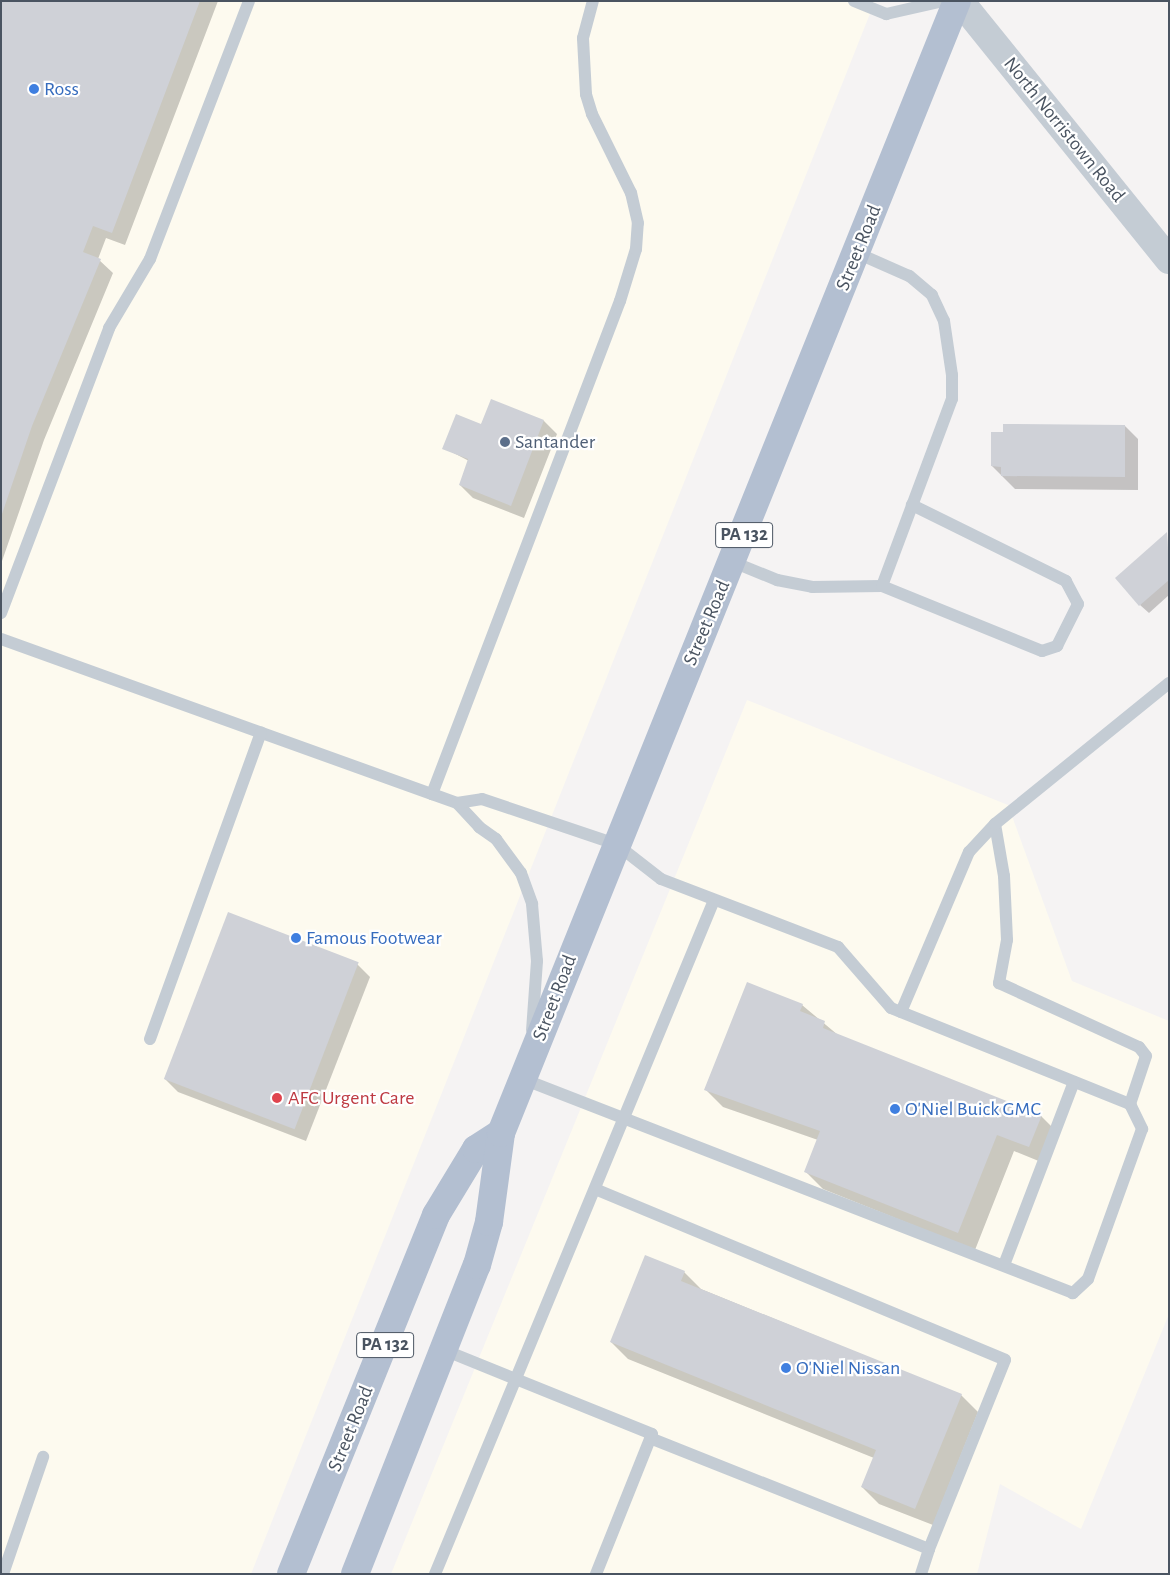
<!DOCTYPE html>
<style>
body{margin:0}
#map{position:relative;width:1170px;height:1575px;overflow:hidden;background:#f5f3f3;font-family:"Alegreya Sans",sans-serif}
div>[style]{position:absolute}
.commercial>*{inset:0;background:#fdfaef}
.shadow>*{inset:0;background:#0003}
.building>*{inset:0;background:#cfd1d7;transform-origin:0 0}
.service>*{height:12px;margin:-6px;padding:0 6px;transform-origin:6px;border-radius:6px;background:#c4ccd4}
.tertiary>*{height:28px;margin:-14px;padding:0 14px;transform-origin:14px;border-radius:14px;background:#c4ccd4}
.primary>*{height:28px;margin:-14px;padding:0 14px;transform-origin:14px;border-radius:14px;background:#b3bfd1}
.dots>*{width:14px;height:14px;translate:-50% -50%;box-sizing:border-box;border:2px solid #fff;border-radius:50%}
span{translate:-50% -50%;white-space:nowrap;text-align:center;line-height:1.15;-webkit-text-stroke:4.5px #fff;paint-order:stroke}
.shield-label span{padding:1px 4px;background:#fff;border:1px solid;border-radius:4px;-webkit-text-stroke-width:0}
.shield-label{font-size:19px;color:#4a5461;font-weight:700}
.shop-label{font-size:20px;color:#366cbe}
.left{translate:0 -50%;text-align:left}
.street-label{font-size:20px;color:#4a5461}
.service-label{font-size:20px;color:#4e5e75}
.health-label{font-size:20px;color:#be3a42}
.frame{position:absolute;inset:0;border:2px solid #4a5461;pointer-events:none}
</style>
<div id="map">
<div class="commercial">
<div style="clip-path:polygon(1px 1px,875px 1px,251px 1574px,1px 1574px)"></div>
<div style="clip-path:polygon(747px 700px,1008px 805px,1072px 981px,1169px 1021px,1169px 1314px,1081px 1529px,1000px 1484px,977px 1574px,391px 1574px)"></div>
</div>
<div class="shadow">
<div style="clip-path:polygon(1px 1px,218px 1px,125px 245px,106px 238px,98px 259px,113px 273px,44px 440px,1px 564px)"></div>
<div style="clip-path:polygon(492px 401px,544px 421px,557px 434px,524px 518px,473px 498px,460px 485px,469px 461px,444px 448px,481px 425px)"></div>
<div style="clip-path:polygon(1125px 426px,1138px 439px,1138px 490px,1015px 489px,992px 466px)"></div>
<div style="clip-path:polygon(1167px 533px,1169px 595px,1149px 613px,1140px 605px)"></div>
<div style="clip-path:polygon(357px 964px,370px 977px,306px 1141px,178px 1092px,165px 1079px)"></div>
<div style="clip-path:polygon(802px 1005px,838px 1035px,1041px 1116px,1058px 1133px,1046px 1164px,1014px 1151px,975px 1250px,823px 1189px,806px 1172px,818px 1140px,723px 1107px,706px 1090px)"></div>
<div style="clip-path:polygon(684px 1272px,701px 1289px,961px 1395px,978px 1412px,933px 1525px,879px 1504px,862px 1487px,874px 1458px,628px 1359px,611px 1342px)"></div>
</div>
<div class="building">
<div style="clip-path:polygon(1px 1px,200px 1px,112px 233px,93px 226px,83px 252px,101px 259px,32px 426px,2px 514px)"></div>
<div style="clip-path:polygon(491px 399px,544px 420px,511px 506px,459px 485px,468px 459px,442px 449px,456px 414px,481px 424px)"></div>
<div style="clip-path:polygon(1003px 424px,1125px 425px,1125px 477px,1001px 476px,1001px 467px,991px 466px,991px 432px,1003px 432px)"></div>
<div style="clip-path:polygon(1167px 532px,1169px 580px,1139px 606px,1115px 578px)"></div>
<div style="left:228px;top:912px;width:140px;height:179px;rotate:21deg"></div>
<div style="clip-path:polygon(747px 982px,803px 1004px,800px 1011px,825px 1021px,823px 1028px,1042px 1115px,1029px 1147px,997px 1135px,958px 1233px,804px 1172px,820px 1131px,704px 1090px)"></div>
<div style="clip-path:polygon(645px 1255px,685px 1271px,681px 1281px,962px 1394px,915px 1509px,861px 1487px,876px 1450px,610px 1342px)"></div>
</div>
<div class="service">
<div style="left:854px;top:1px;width:35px;rotate:22deg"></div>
<div style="left:886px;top:14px;width:58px;rotate:-12.8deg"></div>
<div style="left:733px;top:562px;width:48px;rotate:22.2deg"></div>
<div style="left:777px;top:580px;width:36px;rotate:11deg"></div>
<div style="left:812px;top:587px;width:70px;rotate:-0.8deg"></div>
<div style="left:882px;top:586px;width:200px;rotate:-69.5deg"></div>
<div style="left:952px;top:399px;width:24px;rotate:-90deg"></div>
<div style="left:952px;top:375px;width:55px;rotate:-98.4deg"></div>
<div style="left:944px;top:321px;width:29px;rotate:-115deg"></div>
<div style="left:932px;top:295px;width:30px;rotate:-140deg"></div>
<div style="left:909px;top:276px;width:57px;rotate:-156.1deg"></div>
<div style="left:882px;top:586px;width:173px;rotate:22.1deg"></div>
<div style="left:1042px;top:651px;width:16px;rotate:-18deg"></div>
<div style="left:1057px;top:646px;width:47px;rotate:-63.4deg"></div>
<div style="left:1078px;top:604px;width:26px;rotate:-118deg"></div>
<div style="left:1066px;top:581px;width:172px;rotate:-153.7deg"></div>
<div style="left:1px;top:613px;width:305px;rotate:-69.2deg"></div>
<div style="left:109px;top:328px;width:80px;rotate:-59.3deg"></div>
<div style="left:150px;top:259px;width:276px;rotate:-69deg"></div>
<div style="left:1px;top:639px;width:458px;rotate:19.8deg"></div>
<div style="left:432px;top:794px;width:528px;rotate:-69.13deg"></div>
<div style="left:620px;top:301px;width:54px;rotate:-72.9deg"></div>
<div style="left:636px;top:249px;width:26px;rotate:-86deg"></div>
<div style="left:638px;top:223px;width:31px;rotate:-103deg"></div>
<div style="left:631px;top:193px;width:88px;rotate:-116.3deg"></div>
<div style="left:592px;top:114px;width:21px;rotate:-107deg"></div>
<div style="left:586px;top:94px;width:56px;rotate:-93.1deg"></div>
<div style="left:583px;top:38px;width:38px;rotate:-75deg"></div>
<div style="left:432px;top:794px;width:27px;rotate:20deg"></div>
<div style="left:457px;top:803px;width:33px;rotate:47deg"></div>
<div style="left:479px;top:827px;width:21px;rotate:35deg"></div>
<div style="left:496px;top:839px;width:42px;rotate:53.7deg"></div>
<div style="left:521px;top:873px;width:33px;rotate:70deg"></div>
<div style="left:532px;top:904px;width:57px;rotate:85deg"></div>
<div style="left:537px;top:961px;width:69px;rotate:94.1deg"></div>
<div style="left:457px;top:803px;width:25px;rotate:-9deg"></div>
<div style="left:482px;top:799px;width:141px;rotate:18.6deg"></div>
<div style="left:616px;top:844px;width:57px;rotate:37.9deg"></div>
<div style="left:661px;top:879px;width:190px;rotate:21deg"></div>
<div style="left:838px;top:947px;width:81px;rotate:49deg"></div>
<div style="left:891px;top:1008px;width:258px;rotate:21.9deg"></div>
<div style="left:1130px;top:1104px;width:28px;rotate:64deg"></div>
<div style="left:1142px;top:1129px;width:159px;rotate:109.8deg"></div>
<div style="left:1088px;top:1279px;width:21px;rotate:137deg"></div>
<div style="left:1073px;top:1293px;width:590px;rotate:-158.74deg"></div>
<div style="left:995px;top:824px;width:53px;rotate:80.2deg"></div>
<div style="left:1004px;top:876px;width:64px;rotate:87.3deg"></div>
<div style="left:1007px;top:940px;width:44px;rotate:100.5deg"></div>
<div style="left:999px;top:983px;width:154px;rotate:24.6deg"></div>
<div style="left:1139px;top:1047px;width:11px;rotate:52deg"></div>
<div style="left:1146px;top:1056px;width:51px;rotate:108.4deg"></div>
<div style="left:901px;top:1012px;width:174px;rotate:-67deg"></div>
<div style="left:969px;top:852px;width:38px;rotate:-47deg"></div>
<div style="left:995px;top:824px;width:224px;rotate:-39deg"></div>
<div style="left:150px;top:1039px;width:326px;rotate:-70.1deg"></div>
<div style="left:595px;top:1189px;width:444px;rotate:22.6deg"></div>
<div style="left:1005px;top:1360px;width:204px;rotate:111.9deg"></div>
<div style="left:929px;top:1549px;width:300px;rotate:-158.3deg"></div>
<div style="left:1004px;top:1265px;width:196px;rotate:-69.1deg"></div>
<div style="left:444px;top:1350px;width:224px;rotate:22deg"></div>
<div style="left:652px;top:1434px;width:151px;rotate:111.8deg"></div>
<div style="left:3px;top:1574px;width:124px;rotate:-71.1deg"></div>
<div style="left:435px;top:1574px;width:729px;rotate:-67.51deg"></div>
<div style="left:921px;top:1574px;width:26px;rotate:-72deg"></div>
</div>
<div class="tertiary">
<div style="left:960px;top:1px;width:333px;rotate:51.1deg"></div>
</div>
<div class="primary">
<div style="left:291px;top:1574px;width:387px;rotate:-68deg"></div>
<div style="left:436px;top:1215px;width:77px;rotate:-58.8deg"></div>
<div style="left:476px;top:1149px;width:30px;rotate:-33deg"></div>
<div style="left:355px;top:1574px;width:332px;rotate:-68.5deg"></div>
<div style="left:477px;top:1265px;width:45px;rotate:-74.4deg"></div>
<div style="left:489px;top:1222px;width:90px;rotate:-82.3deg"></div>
<div style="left:501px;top:1133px;width:1220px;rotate:-68.06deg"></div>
</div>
<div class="dots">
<div style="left:34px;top:89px;background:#3f7fe0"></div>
<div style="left:505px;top:442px;background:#5c6f8a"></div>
<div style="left:296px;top:938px;background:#3f7fe0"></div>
<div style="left:277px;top:1098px;background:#e0444e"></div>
<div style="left:895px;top:1109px;background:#3f7fe0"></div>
<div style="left:786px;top:1368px;background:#3f7fe0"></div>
</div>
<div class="shield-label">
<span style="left:744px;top:535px">PA 132</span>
<span style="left:385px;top:1345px">PA 132</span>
</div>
<div class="shop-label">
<span class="left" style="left:44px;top:89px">Ross</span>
<span class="left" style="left:306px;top:938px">Famous Footwear</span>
<span class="left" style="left:905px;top:1109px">O'Niel Buick GMC</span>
<span class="left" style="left:796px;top:1368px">O'Niel Nissan</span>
</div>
<div class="street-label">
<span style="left:1064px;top:130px;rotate:51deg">North Norristown Road</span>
<span style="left:859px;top:248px;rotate:-68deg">Street Road</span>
<span style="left:707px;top:623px;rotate:-67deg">Street Road</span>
<span style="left:555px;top:998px;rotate:-69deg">Street Road</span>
<span style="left:351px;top:1429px;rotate:-68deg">Street Road</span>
</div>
<div class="service-label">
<span class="left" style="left:515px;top:442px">Santander</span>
</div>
<div class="health-label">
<span class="left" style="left:288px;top:1098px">AFC Urgent Care</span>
</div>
<div class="frame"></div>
</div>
